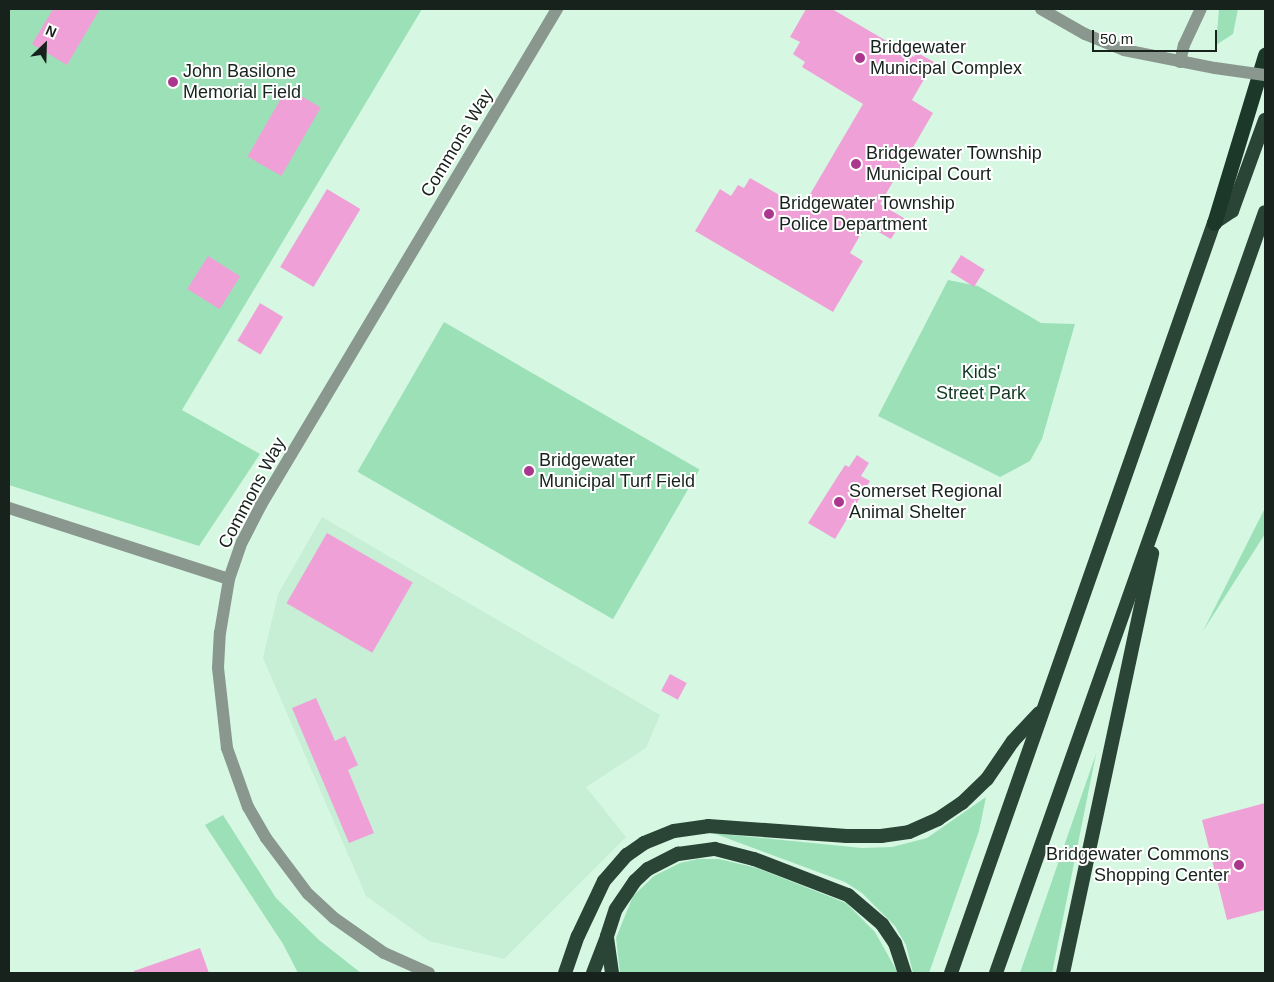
<!DOCTYPE html>
<style>
body{margin:0}
#map{position:relative;width:1274px;height:982px;overflow:hidden;background:#d6f8e3;font-family:Arial,sans-serif}
div>[style]{position:absolute}
.built>*{inset:0;background:#c6efd5}
.green>*{inset:0;background:#9ce0b7;transform-origin:0 0}
.building>*{inset:0;background:#efa1d7;transform-origin:0 0}
.minor>*{height:12px;margin:-6px;padding:0 6px;transform-origin:6px;border-radius:6px;background:#8a978e}
.tertiary>*{height:12px;margin:-6px;padding:0 6px;transform-origin:6px;border-radius:6px;background:#8a978e}
.trunk>*{height:14px;margin:-7px;padding:0 7px;transform-origin:7px;border-radius:7px;background:#2a4435}
.motorway>*{height:15px;margin:-7.5px;padding:0 7.5px;transform-origin:7.5px;border-radius:7.5px;background:#1c3828}
.tertiary-bridge>*{height:12px;margin:-6px;padding:0 6px;transform-origin:6px;border-radius:6px;background:#8a978e}
.dots>*{width:14px;height:14px;translate:-50% -50%;box-sizing:border-box;border:2px solid #fff;border-radius:50%}
span{translate:-50% -50%;white-space:nowrap;text-align:center;line-height:1.15;-webkit-text-stroke:4px #fff;paint-order:stroke}
.poi-label{font-size:18px;color:#16221b}
.left{translate:0 -50%;text-align:left}
.right{translate:-100% -50%;text-align:right}
.street-label{font-size:18px;color:#16221b}
.park-label{font-size:18px;color:#113824}
.frame{position:absolute;inset:0;border:10px solid #16221b;pointer-events:none}
.north{position:absolute;left:20px;top:20px;width:50px;height:50px;-webkit-text-stroke:4px #fff;paint-order:stroke;rotate:24deg;font-size:14px;font-weight:700;line-height:20px;text-align:center;color:#16221b}
.north::after{content:'';display:block;margin:auto;width:18px;height:22px;background:#16221b;clip-path:polygon(50% 0,100% 100%,50% 72%,0 100%)}
.scale{position:absolute;left:1092px;top:30px;width:125px;height:22px;box-sizing:border-box;border:2px solid #16221b;border-top:0;padding-left:6px;font-size:15px;line-height:18px;white-space:nowrap;color:#16221b;-webkit-text-stroke:4px #fff;paint-order:stroke}
</style>
<div id="map">
<div class="built">
<div style="clip-path:polygon(322px 517px,660px 715px,646px 748px,586px 787px,626px 837px,504px 959px,429px 941px,366px 896px,263px 658px,278px 594px)"></div>
</div>
<div class="green">
<div style="clip-path:polygon(9px 9px,422px 9px,182px 410px,260px 454px,199px 546px,9px 485px)"></div>
<div style="clip-path:polygon(1219px 9px,1238px 9px,1233px 34px,1216px 45px)"></div>
<div style="clip-path:polygon(948px 280px,978px 286px,1041px 323px,1075px 324px,1042px 439px,1030px 461px,1000px 477px,878px 416px)"></div>
<div style="left:444px;top:322px;width:295px;height:173px;rotate:30deg"></div>
<div style="clip-path:polygon(1265px 508px,1265px 534px,1203px 631px)"></div>
<div style="clip-path:polygon(1096px 754px,1052px 973px,1020px 973px)"></div>
<div style="clip-path:polygon(986px 797px,979px 831px,929px 973px,913px 973px,906px 945px,895px 926px,862px 893px,845px 882px,713px 833px,862px 848px,892px 847px,927px 838px)"></div>
<div style="clip-path:polygon(223px 815px,276px 898px,319px 940px,361px 973px,298px 973px,283px 944px,205px 825px)"></div>
<div style="clip-path:polygon(698px 859px,719px 859px,757px 868px,846px 903px,875px 932px,898px 973px,620px 973px,616px 938px,633px 896px,654px 876px,680px 863px)"></div>
</div>
<div class="building">
<div style="clip-path:polygon(53px 9px,100px 9px,67px 65px,32px 44px)"></div>
<div style="clip-path:polygon(806px 9px,832px 9px,914px 57px,916px 52px,934px 62px,912px 100px,933px 113px,880px 204px,904px 218px,891px 239px,866px 225px,850px 253px,863px 261px,833px 312px,695px 231px,720px 189px,731px 196px,738px 185px,744px 188px,750px 178px,802px 208px,863px 104px,802px 67px,805px 62px,793px 54px,800px 42px,790px 37px)"></div>
<div style="left:287px;top:88px;width:39px;height:79px;rotate:30deg"></div>
<div style="left:327px;top:189px;width:39px;height:91px;rotate:31deg"></div>
<div style="left:961px;top:255px;width:28px;height:20px;rotate:32deg"></div>
<div style="left:208px;top:256px;width:38px;height:39px;rotate:32deg"></div>
<div style="left:260px;top:303px;width:27px;height:44px;rotate:31deg"></div>
<div style="clip-path:polygon(857px 455px,869px 463px,861px 476px,870px 481px,835px 539px,808px 523px,845px 465px,849px 467px)"></div>
<div style="left:327px;top:533px;width:99px;height:81px;rotate:30deg"></div>
<div style="left:670px;top:674px;width:19px;height:19px;rotate:28deg"></div>
<div style="clip-path:polygon(316px 698px,335px 741px,345px 736px,358px 765px,348px 770px,374px 833px,349px 843px,292px 708px)"></div>
<div style="clip-path:polygon(1265px 803px,1265px 910px,1227px 920px,1202px 820px)"></div>
<div style="clip-path:polygon(200px 948px,209px 973px,134px 973px,134px 971px)"></div>
</div>
<div class="minor">
<div style="left:1180px;top:62px;width:17px;rotate:-77deg"></div>
<div style="left:1184px;top:45px;width:40px;rotate:-65deg"></div>
</div>
<div class="tertiary">
<div style="left:1041px;top:9px;width:51px;rotate:29.6deg"></div>
<div style="left:1085px;top:34px;width:42px;rotate:22.3deg"></div>
<div style="left:1124px;top:50px;width:93px;rotate:11.2deg"></div>
<div style="left:9px;top:508px;width:231px;rotate:17.9deg"></div>
<div style="left:429px;top:973px;width:49px;rotate:-156deg"></div>
<div style="left:384px;top:953px;width:61px;rotate:-145deg"></div>
<div style="left:334px;top:918px;width:35px;rotate:-137deg"></div>
<div style="left:308px;top:894px;width:70px;rotate:-126.9deg"></div>
<div style="left:266px;top:838px;width:36px;rotate:-120deg"></div>
<div style="left:248px;top:807px;width:63px;rotate:-109.6deg"></div>
<div style="left:227px;top:748px;width:81px;rotate:-96.4deg"></div>
<div style="left:218px;top:668px;width:35px;rotate:-87deg"></div>
<div style="left:220px;top:633px;width:55px;rotate:-80.5deg"></div>
<div style="left:229px;top:579px;width:39px;rotate:-71deg"></div>
<div style="left:242px;top:542px;width:42px;rotate:-62.8deg"></div>
<div style="left:261px;top:505px;width:578px;rotate:-59.17deg"></div>
</div>
<div class="trunk">
<div style="left:565px;top:973px;width:39px;rotate:-71deg"></div>
<div style="left:578px;top:936px;width:61px;rotate:-64.7deg"></div>
<div style="left:604px;top:881px;width:35px;rotate:-49deg"></div>
<div style="left:627px;top:855px;width:21px;rotate:-35deg"></div>
<div style="left:644px;top:843px;width:32px;rotate:-22deg"></div>
<div style="left:674px;top:831px;width:34px;rotate:-8deg"></div>
<div style="left:708px;top:826px;width:139px;rotate:4.1deg"></div>
<div style="left:847px;top:836px;width:34px"></div>
<div style="left:881px;top:836px;width:28px;rotate:-8deg"></div>
<div style="left:909px;top:832px;width:32px;rotate:-24deg"></div>
<div style="left:938px;top:819px;width:29px;rotate:-34deg"></div>
<div style="left:962px;top:803px;width:35px;rotate:-44deg"></div>
<div style="left:987px;top:779px;width:46px;rotate:-55.6deg"></div>
<div style="left:1013px;top:741px;width:38px;rotate:-47deg"></div>
<div style="left:593px;top:973px;width:36px;rotate:-69deg"></div>
<div style="left:612px;top:973px;width:37px;rotate:-98deg"></div>
<div style="left:607px;top:936px;width:28px;rotate:-72deg"></div>
<div style="left:616px;top:909px;width:34px;rotate:-56deg"></div>
<div style="left:635px;top:881px;width:18px;rotate:-43deg"></div>
<div style="left:648px;top:869px;width:34px;rotate:-27deg"></div>
<div style="left:678px;top:854px;width:37px;rotate:-8deg"></div>
<div style="left:715px;top:849px;width:40px;rotate:14.4deg"></div>
<div style="left:754px;top:859px;width:101px;rotate:21deg"></div>
<div style="left:848px;top:895px;width:45px;rotate:40.5deg"></div>
<div style="left:882px;top:924px;width:23px;rotate:56deg"></div>
<div style="left:895px;top:943px;width:32px;rotate:72deg"></div>
<div style="left:951px;top:973px;width:795px;rotate:-70.68deg"></div>
<div style="left:1214px;top:223px;width:22px;rotate:-34deg"></div>
<div style="left:1232px;top:211px;width:97px;rotate:-70.1deg"></div>
<div style="left:996px;top:973px;width:807px;rotate:-70.53deg"></div>
<div style="left:1063px;top:973px;width:429px;rotate:-78deg"></div>
</div>
<div class="motorway">
<div style="left:1214px;top:223px;width:176px;rotate:-73.1deg"></div>
</div>
<div class="tertiary-bridge">
<div style="left:1215px;top:68px;width:50px;rotate:8deg"></div>
</div>
<div class="dots">
<div style="left:860px;top:58px;background:#ab368e"></div>
<div style="left:173px;top:82px;background:#ab368e"></div>
<div style="left:856px;top:164px;background:#ab368e"></div>
<div style="left:769px;top:214px;background:#ab368e"></div>
<div style="left:529px;top:471px;background:#ab368e"></div>
<div style="left:839px;top:502px;background:#ab368e"></div>
<div style="left:1239px;top:865px;background:#ab368e"></div>
</div>
<div class="poi-label">
<span class="left" style="left:870px;top:58px">Bridgewater<br>Municipal Complex</span>
<span class="left" style="left:183px;top:82px">John Basilone<br>Memorial Field</span>
<span class="left" style="left:866px;top:164px">Bridgewater Township<br>Municipal Court</span>
<span class="left" style="left:779px;top:214px">Bridgewater Township<br>Police Department</span>
<span class="left" style="left:539px;top:471px">Bridgewater<br>Municipal Turf Field</span>
<span class="left" style="left:849px;top:502px">Somerset Regional<br>Animal Shelter</span>
<span class="right" style="left:1229px;top:865px">Bridgewater Commons<br>Shopping Center</span>
</div>
<div class="street-label">
<span style="left:457px;top:143px;rotate:-59deg">Commons Way</span>
<span style="left:252px;top:493px;rotate:-62deg">Commons Way</span>
</div>
<div class="park-label">
<span style="left:981px;top:383px">Kids'<br>Street Park</span>
</div>
<div class="frame"></div>
<div class="north">N</div>
<div class="scale">50 m</div>
</div>
